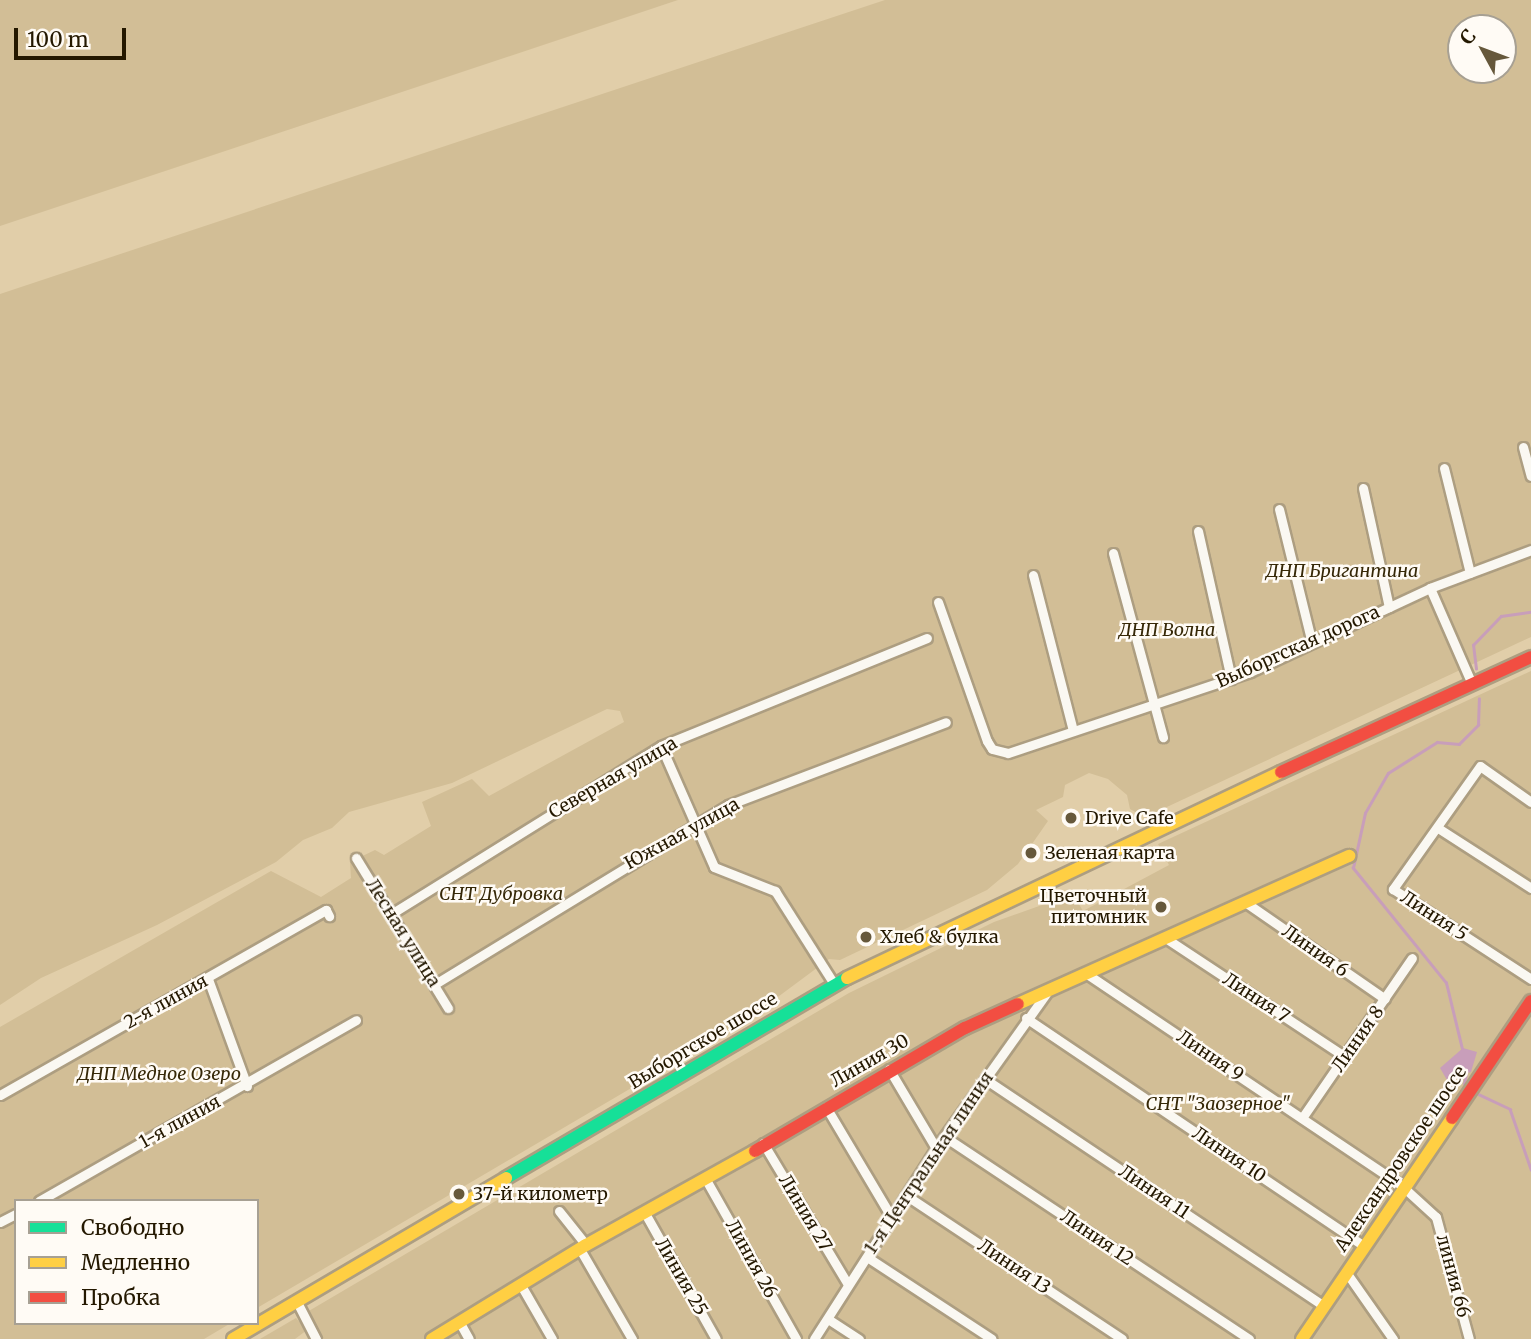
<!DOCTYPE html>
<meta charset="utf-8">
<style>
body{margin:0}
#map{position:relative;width:1531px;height:1339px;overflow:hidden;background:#e1cea9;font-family:Merriweather,serif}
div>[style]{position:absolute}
.green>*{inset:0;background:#d2be96}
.water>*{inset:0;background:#c89eba}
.stream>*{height:2.5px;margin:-1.25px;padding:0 1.25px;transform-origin:1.25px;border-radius:1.25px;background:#c89eba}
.roads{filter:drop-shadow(2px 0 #ad9e81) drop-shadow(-2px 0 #ad9e81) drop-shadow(0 2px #ad9e81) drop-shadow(0 -2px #ad9e81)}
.street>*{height:9px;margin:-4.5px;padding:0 4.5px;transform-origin:4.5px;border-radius:4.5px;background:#faf8f2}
.fast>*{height:12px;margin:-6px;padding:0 6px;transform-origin:6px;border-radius:6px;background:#16e098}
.slow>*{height:12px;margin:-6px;padding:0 6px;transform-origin:6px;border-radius:6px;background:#ffcf43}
.jam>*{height:12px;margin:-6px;padding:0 6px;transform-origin:6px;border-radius:6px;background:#f24e42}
.dots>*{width:19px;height:19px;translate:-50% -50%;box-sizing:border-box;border:4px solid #fffbf5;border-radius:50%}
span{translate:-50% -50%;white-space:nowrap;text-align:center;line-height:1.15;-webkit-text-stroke:5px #fffbf5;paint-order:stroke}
.park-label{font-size:18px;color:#362807;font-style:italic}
.street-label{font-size:18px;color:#241800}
.poi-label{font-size:18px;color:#241800}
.left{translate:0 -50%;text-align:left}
.right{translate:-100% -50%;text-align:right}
.legend{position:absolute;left:14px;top:1199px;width:245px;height:126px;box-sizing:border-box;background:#fffbf5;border:2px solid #a7a093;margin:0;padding:9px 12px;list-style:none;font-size:21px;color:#241800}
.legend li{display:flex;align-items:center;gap:14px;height:35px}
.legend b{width:35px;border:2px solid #a7a093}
.north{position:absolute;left:1447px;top:14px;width:70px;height:70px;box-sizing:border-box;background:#fffbf5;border:2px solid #a7a093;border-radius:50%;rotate:311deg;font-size:19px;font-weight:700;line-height:28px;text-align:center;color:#241800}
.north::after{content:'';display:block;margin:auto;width:24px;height:32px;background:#66583b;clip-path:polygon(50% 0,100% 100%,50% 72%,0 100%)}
.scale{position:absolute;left:14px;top:28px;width:112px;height:32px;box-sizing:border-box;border:4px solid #241800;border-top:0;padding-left:9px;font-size:21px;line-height:24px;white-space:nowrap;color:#241800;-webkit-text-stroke:5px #fffbf5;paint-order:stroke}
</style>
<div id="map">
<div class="green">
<div style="clip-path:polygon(0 0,678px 0,0 226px)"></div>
<div style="clip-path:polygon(evenodd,885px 0,1531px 0,1531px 637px,1154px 813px,1139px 814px,1130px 809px,1127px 795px,1108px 779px,1089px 773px,1065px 785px,1063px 797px,1036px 810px,1048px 821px,1018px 864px,987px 890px,840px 960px,829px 959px,747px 1020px,257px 1308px,257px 1201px,16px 1201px,16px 1323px,231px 1323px,204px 1339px,0 1339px,0 1027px,271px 871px,321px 897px,351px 878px,350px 862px,375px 850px,384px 855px,431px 826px,422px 802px,472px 779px,489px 796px,624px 722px,620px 711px,607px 709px,452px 783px,349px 812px,332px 828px,303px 840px,276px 862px,157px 925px,41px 978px,0 1005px,0 294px,885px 0,1461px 28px,1503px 28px,1503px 70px,1461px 70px,1461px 28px)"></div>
<div style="clip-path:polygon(1531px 671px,1531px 1339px,316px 1339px,302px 1315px,849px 993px,994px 922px,1073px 894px,1083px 911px,1169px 865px,1158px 844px)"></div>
<div style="clip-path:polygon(296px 1318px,307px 1330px,295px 1339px,260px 1339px)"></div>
</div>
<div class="water">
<div style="clip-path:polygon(1463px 1048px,1477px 1052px,1471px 1072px,1447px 1080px,1440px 1068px)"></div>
</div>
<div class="stream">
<div style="left:1476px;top:669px;width:24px;rotate:-97deg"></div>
<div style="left:1473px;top:645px;width:40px;rotate:-46deg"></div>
<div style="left:1501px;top:616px;width:30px;rotate:-8deg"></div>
<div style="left:1462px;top:1049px;width:68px;rotate:-103.6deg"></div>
<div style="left:1446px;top:983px;width:148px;rotate:-129deg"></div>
<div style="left:1353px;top:868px;width:56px;rotate:-77.7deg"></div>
<div style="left:1365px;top:813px;width:46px;rotate:-60.1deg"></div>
<div style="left:1388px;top:773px;width:58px;rotate:-32.3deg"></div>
<div style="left:1437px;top:742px;width:22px;rotate:5deg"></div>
<div style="left:1459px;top:744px;width:27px;rotate:-45deg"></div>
<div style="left:1478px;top:725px;width:26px;rotate:-88deg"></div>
<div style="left:1464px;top:1084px;width:10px;rotate:-79deg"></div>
<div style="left:1476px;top:1093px;width:38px;rotate:25deg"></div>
<div style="left:1510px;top:1109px;width:64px;rotate:70.7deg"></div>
</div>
<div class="roads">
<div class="street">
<div style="left:1523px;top:447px;width:30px;rotate:75deg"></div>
<div style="left:1444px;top:468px;width:108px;rotate:76.1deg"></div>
<div style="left:1363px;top:488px;width:122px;rotate:77.7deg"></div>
<div style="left:1279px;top:509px;width:138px;rotate:76.2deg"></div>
<div style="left:1198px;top:531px;width:152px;rotate:77.4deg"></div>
<div style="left:1113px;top:553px;width:191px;rotate:74.8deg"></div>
<div style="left:1033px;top:575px;width:161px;rotate:75.6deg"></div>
<div style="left:1430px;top:588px;width:105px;rotate:66.4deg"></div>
<div style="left:938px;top:602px;width:147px;rotate:70.6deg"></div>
<div style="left:987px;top:741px;width:9px;rotate:58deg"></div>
<div style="left:992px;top:749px;width:16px;rotate:14deg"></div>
<div style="left:1008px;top:753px;width:255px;rotate:-18.5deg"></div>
<div style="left:1250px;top:672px;width:199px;rotate:-25deg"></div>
<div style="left:1430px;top:588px;width:108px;rotate:-20.6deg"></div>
<div style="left:661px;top:746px;width:132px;rotate:66.3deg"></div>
<div style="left:714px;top:867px;width:66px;rotate:21.5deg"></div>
<div style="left:775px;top:891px;width:110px;rotate:57.6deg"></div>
<div style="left:1531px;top:802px;width:62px;rotate:-144.8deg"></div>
<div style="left:1480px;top:766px;width:151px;rotate:125.3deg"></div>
<div style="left:1393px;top:889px;width:165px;rotate:33.1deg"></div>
<div style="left:1438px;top:828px;width:111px;rotate:32.8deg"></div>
<div style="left:356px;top:858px;width:176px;rotate:58.5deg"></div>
<div style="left:1245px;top:902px;width:170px;rotate:34.7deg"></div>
<div style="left:391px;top:914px;width:318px;rotate:-31.9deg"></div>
<div style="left:661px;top:746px;width:287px;rotate:-22.1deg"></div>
<div style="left:1167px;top:939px;width:214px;rotate:33.5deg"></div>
<div style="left:1087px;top:974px;width:380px;rotate:33.9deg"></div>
<div style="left:1402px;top:1186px;width:46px;rotate:42.4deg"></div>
<div style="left:1436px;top:1217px;width:126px;rotate:74.9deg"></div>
<div style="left:208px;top:979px;width:114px;rotate:70deg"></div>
<div style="left:435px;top:984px;width:343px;rotate:-31.4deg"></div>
<div style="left:728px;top:805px;width:233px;rotate:-20.8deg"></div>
<div style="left:1026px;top:1018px;width:405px;rotate:34deg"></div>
<div style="left:889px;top:1069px;width:92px;rotate:59.3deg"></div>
<div style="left:985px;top:1079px;width:407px;rotate:33.8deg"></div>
<div style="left:0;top:1095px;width:375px;rotate:-29.6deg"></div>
<div style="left:326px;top:910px;width:7px;rotate:63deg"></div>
<div style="left:826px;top:1107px;width:129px;rotate:59.3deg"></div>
<div style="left:1302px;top:1118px;width:194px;rotate:-55.5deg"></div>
<div style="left:945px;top:1137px;width:365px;rotate:33.6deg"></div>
<div style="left:763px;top:1143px;width:163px;rotate:59deg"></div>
<div style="left:705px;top:1178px;width:185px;rotate:60.5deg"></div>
<div style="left:907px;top:1196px;width:258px;rotate:33.6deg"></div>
<div style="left:39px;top:1201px;width:365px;rotate:-29.7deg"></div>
<div style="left:559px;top:1211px;width:43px;rotate:51.5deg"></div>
<div style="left:646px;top:1215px;width:142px;rotate:60.6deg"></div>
<div style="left:0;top:1222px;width:18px;rotate:-27deg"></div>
<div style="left:581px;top:1251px;width:102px;rotate:59.9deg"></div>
<div style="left:867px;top:1257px;width:149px;rotate:33.3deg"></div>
<div style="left:1346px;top:1272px;width:82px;rotate:55deg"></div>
<div style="left:522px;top:1287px;width:60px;rotate:60deg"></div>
<div style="left:297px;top:1302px;width:42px;rotate:62.8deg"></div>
<div style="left:828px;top:1319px;width:37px;rotate:33deg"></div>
<div style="left:460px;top:1323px;width:18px;rotate:61deg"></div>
<div style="left:814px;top:1339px;width:227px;rotate:-57.4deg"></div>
<div style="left:936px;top:1148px;width:189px;rotate:-54.5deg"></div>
</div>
<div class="fast">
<div style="left:506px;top:1178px;width:395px;rotate:-30.4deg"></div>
</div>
<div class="slow">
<div style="left:847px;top:978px;width:480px;rotate:-25.4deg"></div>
<div style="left:1018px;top:1004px;width:363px;rotate:-24.1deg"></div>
<div style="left:233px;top:1339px;width:317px;rotate:-30.5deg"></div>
<div style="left:432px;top:1339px;width:180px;rotate:-31.4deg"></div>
<div style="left:586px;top:1245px;width:193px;rotate:-29.1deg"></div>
<div style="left:1302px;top:1339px;width:267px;rotate:-55.8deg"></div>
</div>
<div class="jam">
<div style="left:1281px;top:772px;width:275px;rotate:-24.7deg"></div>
<div style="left:1452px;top:1118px;width:141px;rotate:-56deg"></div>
<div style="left:755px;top:1151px;width:243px;rotate:-30.4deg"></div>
<div style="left:965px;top:1028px;width:58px;rotate:-24.4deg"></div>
</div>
</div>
<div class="dots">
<div style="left:1071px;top:818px;background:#66583b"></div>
<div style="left:1031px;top:853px;background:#66583b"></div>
<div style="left:1161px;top:907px;background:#66583b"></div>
<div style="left:866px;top:937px;background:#66583b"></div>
<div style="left:459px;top:1194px;background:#66583b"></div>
</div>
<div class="park-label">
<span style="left:1342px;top:571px">ДНП Бригантина</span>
<span style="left:1167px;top:630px">ДНП Волна</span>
<span style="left:501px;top:894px">СНТ Дубровка</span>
<span style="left:159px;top:1074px">ДНП Медное Озеро</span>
<span style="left:1218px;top:1104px">СНТ "Заозерное"</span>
</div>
<div class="street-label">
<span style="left:1298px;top:647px;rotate:-24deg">Выборгская дорога</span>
<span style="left:613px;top:778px;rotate:-30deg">Северная улица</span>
<span style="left:682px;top:834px;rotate:-29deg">Южная улица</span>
<span style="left:1434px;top:916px;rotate:33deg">Линия 5</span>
<span style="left:403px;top:933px;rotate:58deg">Лесная улица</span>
<span style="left:1315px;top:951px;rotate:35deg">Линия 6</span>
<span style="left:1256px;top:998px;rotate:33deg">Линия 7</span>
<span style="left:166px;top:1002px;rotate:-29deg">2-я линия</span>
<span style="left:1358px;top:1039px;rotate:-55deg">Линия 8</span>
<span style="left:703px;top:1041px;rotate:-31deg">Выборгское шоссе</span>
<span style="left:1210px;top:1056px;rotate:34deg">Линия 9</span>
<span style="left:870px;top:1061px;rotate:-30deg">Линия 30</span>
<span style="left:180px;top:1122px;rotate:-29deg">1-я линия</span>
<span style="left:1229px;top:1155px;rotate:34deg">Линия 10</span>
<span style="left:1401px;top:1159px;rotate:-56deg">Александровское шоссе</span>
<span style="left:929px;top:1163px;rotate:-56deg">1-я Центральная линия</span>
<span style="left:1154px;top:1192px;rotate:34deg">Линия 11</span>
<span style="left:805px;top:1213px;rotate:59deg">Линия 27</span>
<span style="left:1097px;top:1238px;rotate:34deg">Линия 12</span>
<span style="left:751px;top:1259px;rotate:61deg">Линия 26</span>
<span style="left:1014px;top:1267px;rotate:34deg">Линия 13</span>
<span style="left:1453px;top:1276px;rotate:75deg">линия 66</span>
<span style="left:681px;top:1277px;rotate:60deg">Линия 25</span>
</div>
<div class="poi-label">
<span class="left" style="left:1085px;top:818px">Drive Cafe</span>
<span class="left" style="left:1045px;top:853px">Зеленая карта</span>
<span class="right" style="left:1147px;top:907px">Цветочный<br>питомник</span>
<span class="left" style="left:880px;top:937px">Хлеб &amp; булка</span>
<span class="left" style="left:473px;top:1194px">37-й километр</span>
</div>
<ul class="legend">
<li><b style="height:9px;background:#16e098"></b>Свободно</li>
<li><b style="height:9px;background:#ffcf43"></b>Медленно</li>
<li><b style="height:9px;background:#f24e42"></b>Пробка</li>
</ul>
<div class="north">С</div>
<div class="scale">100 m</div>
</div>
